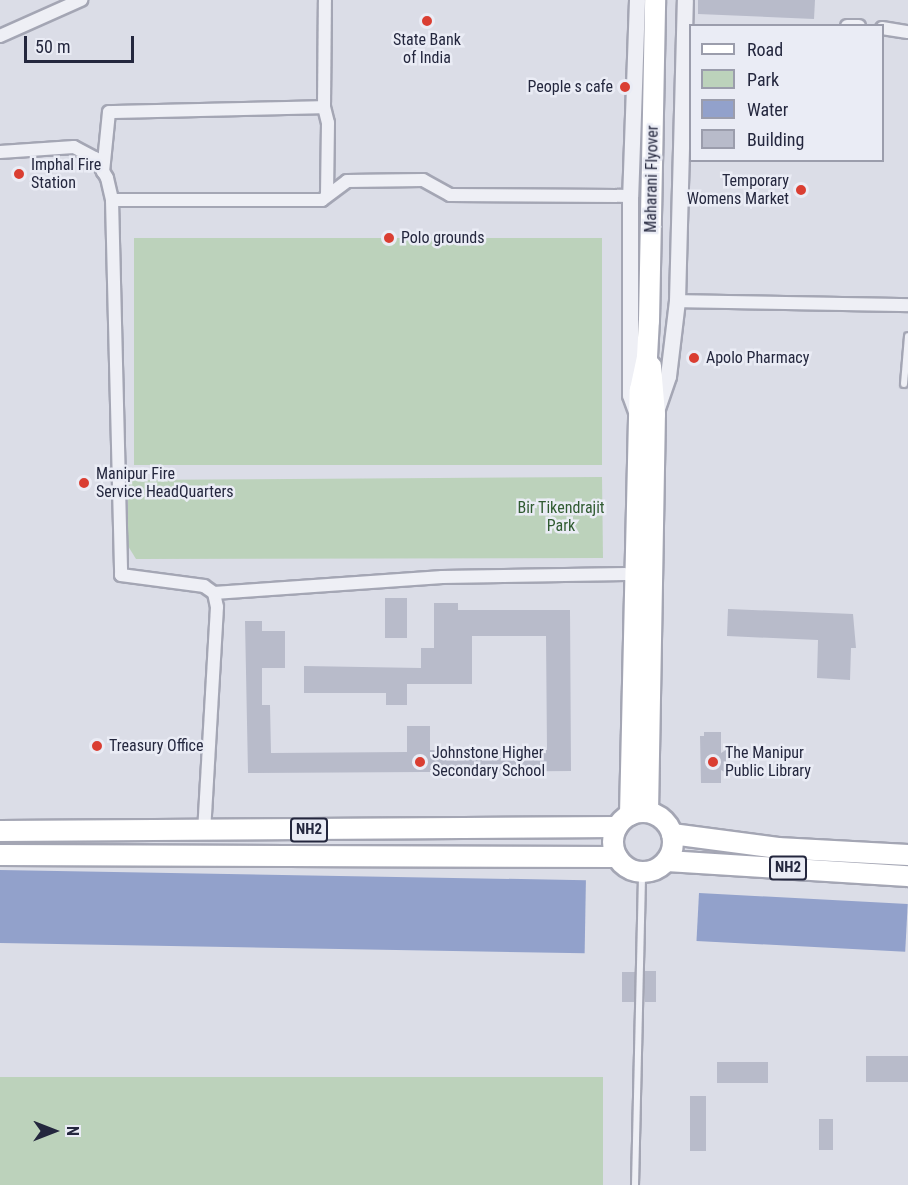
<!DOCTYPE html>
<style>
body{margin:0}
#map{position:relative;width:908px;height:1185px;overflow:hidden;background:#dbdde7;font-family:"Roboto Condensed",sans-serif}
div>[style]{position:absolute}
.green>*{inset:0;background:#bcd2bb;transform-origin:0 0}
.water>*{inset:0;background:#92a1cb;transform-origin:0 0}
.building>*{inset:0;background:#b8bbca;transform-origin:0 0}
.roads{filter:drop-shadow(2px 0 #a4a6b4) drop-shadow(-2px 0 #a4a6b4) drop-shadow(0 2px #a4a6b4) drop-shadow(0 -2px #a4a6b4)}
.service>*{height:6px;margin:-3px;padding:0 3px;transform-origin:3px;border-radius:3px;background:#eeeff5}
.minor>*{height:12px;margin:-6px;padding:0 6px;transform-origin:6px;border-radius:6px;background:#eeeff5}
.tertiary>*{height:15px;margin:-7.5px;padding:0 7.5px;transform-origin:7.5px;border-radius:7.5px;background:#eeeff5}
.primary>*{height:20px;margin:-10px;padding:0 10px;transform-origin:10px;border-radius:10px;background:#fff}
.trunk>*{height:20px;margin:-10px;padding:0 10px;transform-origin:10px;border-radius:10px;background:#fff}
.trunk>.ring{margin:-10px;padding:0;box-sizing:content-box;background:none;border:20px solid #fff;border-radius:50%}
.dots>*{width:16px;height:16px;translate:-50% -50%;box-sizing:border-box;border:3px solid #eaecf5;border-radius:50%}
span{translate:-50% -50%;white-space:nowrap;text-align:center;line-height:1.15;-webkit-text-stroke:5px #eaecf5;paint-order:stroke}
.shield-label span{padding:2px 4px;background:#eaecf5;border:2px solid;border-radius:4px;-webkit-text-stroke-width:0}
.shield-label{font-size:15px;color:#24273e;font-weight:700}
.poi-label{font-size:16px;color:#24273e}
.right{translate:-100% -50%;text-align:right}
.left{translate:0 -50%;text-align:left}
.street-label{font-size:16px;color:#24273e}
.park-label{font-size:16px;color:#305b31}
.legend{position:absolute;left:689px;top:24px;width:195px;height:138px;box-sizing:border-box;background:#eaecf5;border:2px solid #9b9dac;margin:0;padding:8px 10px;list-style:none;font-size:18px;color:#24273e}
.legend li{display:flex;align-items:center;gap:12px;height:30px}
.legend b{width:30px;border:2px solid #9b9dac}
.north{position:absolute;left:24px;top:1101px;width:60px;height:60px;-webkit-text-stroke:4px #eaecf5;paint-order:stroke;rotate:90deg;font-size:16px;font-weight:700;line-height:24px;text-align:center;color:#24273e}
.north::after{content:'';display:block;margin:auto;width:21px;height:27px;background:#24273e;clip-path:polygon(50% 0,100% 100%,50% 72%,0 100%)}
.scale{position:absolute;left:24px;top:36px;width:110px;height:27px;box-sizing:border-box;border:3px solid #24273e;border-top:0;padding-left:8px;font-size:18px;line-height:21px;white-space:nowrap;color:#24273e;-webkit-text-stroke:4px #eaecf5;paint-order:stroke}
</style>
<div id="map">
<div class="green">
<div style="left:134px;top:238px;width:468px;height:227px"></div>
<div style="clip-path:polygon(602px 477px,603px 558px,136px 559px,128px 546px,128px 480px)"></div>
<div style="left:0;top:1077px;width:603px;height:108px"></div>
</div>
<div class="water">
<div style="left:0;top:870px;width:586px;height:73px;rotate:1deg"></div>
<div style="left:699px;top:893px;width:209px;height:48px;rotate:3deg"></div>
</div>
<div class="building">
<div style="clip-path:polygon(698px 0,815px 0,814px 19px,698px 14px)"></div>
<div style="left:385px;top:598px;width:22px;height:40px"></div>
<div style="clip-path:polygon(434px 603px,458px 603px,458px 610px,570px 610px,571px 771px,248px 773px,245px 621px,262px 621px,262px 631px,285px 631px,285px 668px,262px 668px,262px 705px,270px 705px,271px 753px,407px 752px,407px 726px,430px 726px,430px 750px,547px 750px,546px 636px,472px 636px,472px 684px,407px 684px,407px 705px,386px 705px,386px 693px,304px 693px,304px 666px,421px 668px,421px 648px,434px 648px)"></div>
<div style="clip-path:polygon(728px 609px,853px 614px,856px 648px,851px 648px,850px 680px,817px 678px,818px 640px,727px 636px)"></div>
<div style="clip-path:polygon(704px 732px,721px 732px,721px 753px,726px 750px,726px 773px,721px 770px,721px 783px,701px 783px,700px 736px,704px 736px)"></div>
<div style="left:645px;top:971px;width:11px;height:31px"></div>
<div style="left:622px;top:972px;width:13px;height:30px"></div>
<div style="left:866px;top:1056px;width:42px;height:26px"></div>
<div style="left:717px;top:1062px;width:51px;height:21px"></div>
<div style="left:690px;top:1096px;width:16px;height:55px"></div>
<div style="left:819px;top:1119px;width:14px;height:31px"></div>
</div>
<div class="roads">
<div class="service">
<div style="left:904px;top:384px;width:48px;rotate:-85.2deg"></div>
<div style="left:635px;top:1185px;width:312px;rotate:-88.7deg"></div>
</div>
<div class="minor">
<div style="left:847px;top:26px;width:12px"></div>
<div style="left:882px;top:28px;width:26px;rotate:9deg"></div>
<div style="left:0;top:36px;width:89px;rotate:-24deg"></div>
<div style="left:324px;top:107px;width:16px;rotate:76deg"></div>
<div style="left:328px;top:123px;width:71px;rotate:90.8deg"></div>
<div style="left:0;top:152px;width:74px;rotate:-3.9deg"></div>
<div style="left:74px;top:147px;width:24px;rotate:28deg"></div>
<div style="left:95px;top:158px;width:23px;rotate:59deg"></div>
<div style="left:107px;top:178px;width:23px;rotate:77deg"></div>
<div style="left:112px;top:200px;width:375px;rotate:88.6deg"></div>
<div style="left:121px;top:575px;width:84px;rotate:7.5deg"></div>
<div style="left:204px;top:586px;width:12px;rotate:35deg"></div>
<div style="left:214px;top:593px;width:14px;rotate:78deg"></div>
<div style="left:217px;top:607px;width:224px;rotate:93.3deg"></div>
<div style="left:103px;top:172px;width:60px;rotate:-84.3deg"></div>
<div style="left:109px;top:112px;width:215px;rotate:-1.3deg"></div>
<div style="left:324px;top:107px;width:107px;rotate:-89.5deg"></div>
<div style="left:112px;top:200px;width:210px"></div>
<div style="left:322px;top:200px;width:31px;rotate:-37deg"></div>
<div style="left:347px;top:181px;width:76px;rotate:-0.8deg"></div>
<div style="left:423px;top:180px;width:31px;rotate:29deg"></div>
<div style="left:450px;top:195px;width:180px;rotate:0.3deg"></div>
<div style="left:677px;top:301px;width:231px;rotate:1deg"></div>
<div style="left:214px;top:593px;width:229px;rotate:-4deg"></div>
<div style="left:442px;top:577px;width:195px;rotate:-0.9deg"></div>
</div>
<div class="tertiary">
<div style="left:637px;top:0;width:196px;rotate:92deg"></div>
<div style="left:630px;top:196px;width:199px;rotate:90deg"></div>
<div style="left:630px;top:395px;width:20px;rotate:70deg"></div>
<div style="left:656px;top:411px;width:37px;rotate:-71deg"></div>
<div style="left:668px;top:376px;width:76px;rotate:-83.2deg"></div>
<div style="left:677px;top:301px;width:301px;rotate:-88.5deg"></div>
</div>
<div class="primary">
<div style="left:648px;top:812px;width:398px;rotate:-89deg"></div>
<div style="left:655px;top:414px;width:48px;rotate:-94.8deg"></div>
<div style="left:630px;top:815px;width:425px;rotate:-88.7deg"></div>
<div style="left:640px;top:390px;width:34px;rotate:-78deg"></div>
<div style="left:647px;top:357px;width:36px;rotate:-87deg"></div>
<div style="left:649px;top:321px;width:321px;rotate:-88.9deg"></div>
</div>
<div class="trunk">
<div class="ring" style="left:613px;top:812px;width:40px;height:40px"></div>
<div style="left:0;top:831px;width:617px;rotate:-0.37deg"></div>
<div style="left:672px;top:834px;width:107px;rotate:7.5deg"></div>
<div style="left:778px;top:848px;width:130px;rotate:3.1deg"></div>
<div style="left:0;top:855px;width:617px;rotate:0.19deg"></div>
<div style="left:667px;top:861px;width:241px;rotate:3.6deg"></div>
</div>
</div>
<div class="dots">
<div style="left:427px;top:21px;background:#da3e32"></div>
<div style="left:625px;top:87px;background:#da3e32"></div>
<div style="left:19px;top:174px;background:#da3e32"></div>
<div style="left:801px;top:190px;background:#da3e32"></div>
<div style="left:389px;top:238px;background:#da3e32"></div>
<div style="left:694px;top:358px;background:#da3e32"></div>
<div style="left:84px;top:483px;background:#da3e32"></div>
<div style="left:97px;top:746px;background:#da3e32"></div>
<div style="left:420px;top:762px;background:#da3e32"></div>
<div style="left:713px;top:762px;background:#da3e32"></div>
</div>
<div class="shield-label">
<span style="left:309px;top:830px">NH2</span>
<span style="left:788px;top:868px">NH2</span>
</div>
<div class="poi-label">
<span style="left:427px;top:49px">State Bank<br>of India</span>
<span class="right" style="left:613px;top:87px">People s cafe</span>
<span class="left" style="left:31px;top:174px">Imphal Fire<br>Station</span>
<span class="right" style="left:789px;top:190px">Temporary<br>Womens Market</span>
<span class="left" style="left:401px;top:238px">Polo grounds</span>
<span class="left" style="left:706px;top:358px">Apolo Pharmacy</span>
<span class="left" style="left:96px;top:483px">Manipur Fire<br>Service HeadQuarters</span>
<span class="left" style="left:109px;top:746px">Treasury Office</span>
<span class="left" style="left:432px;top:762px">Johnstone Higher<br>Secondary School</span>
<span class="left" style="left:725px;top:762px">The Manipur<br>Public Library</span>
</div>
<div class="street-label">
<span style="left:652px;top:179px;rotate:-89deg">Maharani Flyover</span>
</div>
<div class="park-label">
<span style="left:561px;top:517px">Bir Tikendrajit<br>Park</span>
</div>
<ul class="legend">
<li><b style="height:8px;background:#fff"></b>Road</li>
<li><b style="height:16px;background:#bcd2bb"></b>Park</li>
<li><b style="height:16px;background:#92a1cb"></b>Water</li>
<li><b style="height:16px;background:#b8bbca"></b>Building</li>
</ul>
<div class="north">N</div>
<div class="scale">50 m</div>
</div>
